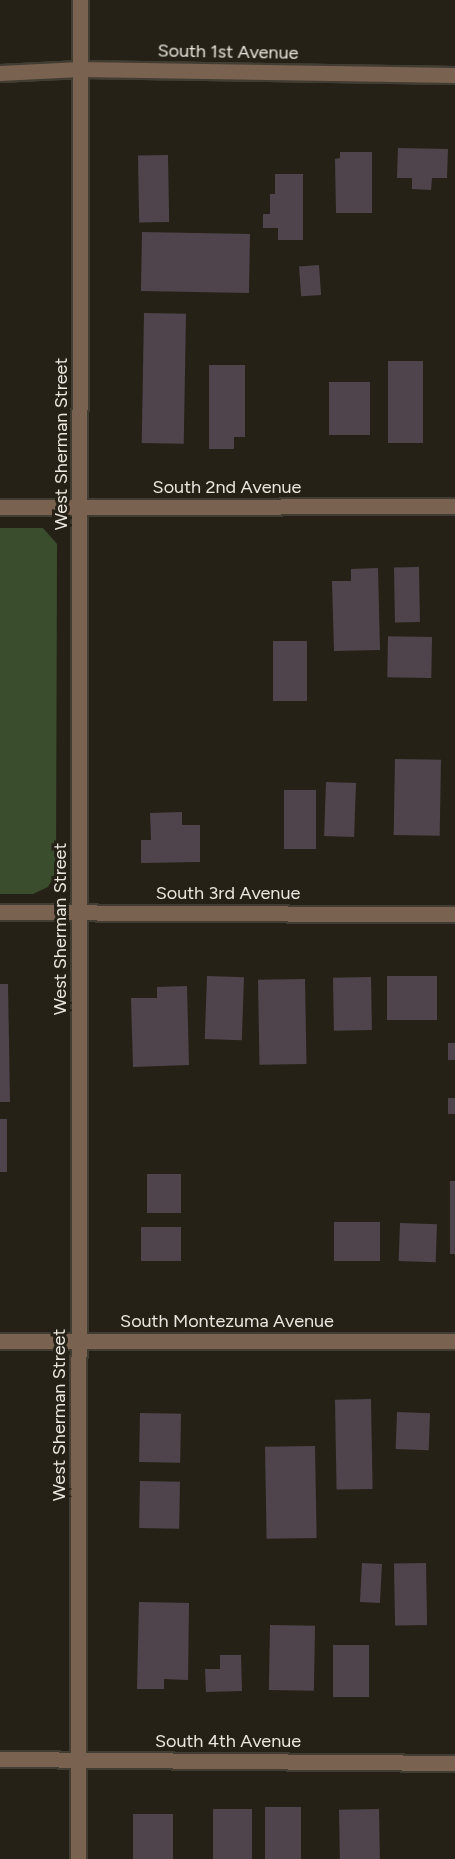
<!DOCTYPE html>
<style>
body{margin:0}
#map{position:relative;width:455px;height:1859px;overflow:hidden;background:#262117;font-family:Figtree,sans-serif}
div>[style]{position:absolute}
.green>*{inset:0;background:#3a4d2c}
.building>*{inset:0;background:#4f444b;transform-origin:0 0}
.roads{filter:drop-shadow(2px 0 #413d33) drop-shadow(-2px 0 #413d33) drop-shadow(0 2px #413d33) drop-shadow(0 -2px #413d33)}
.minor>*{height:15px;margin:-7.5px;padding:0 7.5px;transform-origin:7.5px;border-radius:7.5px;background:#796250}
span{translate:-50% -50%;white-space:nowrap;text-align:center;line-height:1.15;-webkit-text-stroke:6px #262117;paint-order:stroke}
.street-label{font-size:18px;color:#eae7e0}
</style>
<div id="map">
<div class="green">
<div style="clip-path:polygon(0 528px,43px 528px,57px 544px,56px 873px,48px 887px,33px 894px,0 894px)"></div>
</div>
<div class="building">
<div style="clip-path:polygon(398px 148px,448px 149px,447px 178px,432px 178px,431px 190px,412px 189px,412px 178px,397px 178px)"></div>
<div style="clip-path:polygon(340px 152px,372px 152px,372px 213px,336px 213px,335px 159px,340px 158px)"></div>
<div style="left:168px;top:155px;width:67px;height:30px;rotate:89deg"></div>
<div style="clip-path:polygon(275px 174px,303px 174px,303px 240px,278px 240px,278px 228px,263px 228px,263px 214px,270px 214px,270px 194px,275px 194px)"></div>
<div style="left:142px;top:232px;width:108px;height:59px;rotate:1deg"></div>
<div style="left:319px;top:265px;width:30px;height:20px;rotate:86deg"></div>
<div style="left:144px;top:313px;width:42px;height:130px;rotate:1deg"></div>
<div style="left:388px;top:361px;width:35px;height:82px"></div>
<div style="clip-path:polygon(209px 365px,245px 365px,245px 437px,234px 437px,234px 449px,209px 449px)"></div>
<div style="left:370px;top:382px;width:53px;height:41px;rotate:90deg"></div>
<div style="left:419px;top:567px;width:55px;height:25px;rotate:89deg"></div>
<div style="clip-path:polygon(378px 568px,380px 650px,334px 651px,332px 581px,351px 581px,351px 569px)"></div>
<div style="left:432px;top:637px;width:41px;height:44px;rotate:91deg"></div>
<div style="left:273px;top:641px;width:34px;height:60px"></div>
<div style="left:395px;top:759px;width:46px;height:76px;rotate:1deg"></div>
<div style="left:326px;top:782px;width:30px;height:54px;rotate:2deg"></div>
<div style="left:284px;top:790px;width:32px;height:59px"></div>
<div style="clip-path:polygon(182px 812px,182px 825px,200px 825px,200px 862px,141px 863px,141px 840px,151px 840px,150px 813px)"></div>
<div style="left:207px;top:976px;width:37px;height:63px;rotate:2deg"></div>
<div style="left:437px;top:976px;width:44px;height:50px;rotate:90deg"></div>
<div style="left:371px;top:977px;width:53px;height:38px;rotate:89deg"></div>
<div style="left:305px;top:979px;width:85px;height:47px;rotate:89deg"></div>
<div style="clip-path:polygon(0 984px,8px 984px,10px 1102px,0 1102px)"></div>
<div style="clip-path:polygon(187px 986px,189px 1065px,133px 1067px,131px 998px,157px 998px,157px 987px)"></div>
<div style="left:448px;top:1043px;width:7px;height:17px"></div>
<div style="left:448px;top:1098px;width:7px;height:16px"></div>
<div style="left:0;top:1119px;width:7px;height:53px"></div>
<div style="left:147px;top:1174px;width:34px;height:39px"></div>
<div style="left:450px;top:1181px;width:5px;height:73px"></div>
<div style="left:334px;top:1222px;width:46px;height:39px"></div>
<div style="left:400px;top:1223px;width:37px;height:38px;rotate:2deg"></div>
<div style="left:141px;top:1227px;width:40px;height:34px"></div>
<div style="left:371px;top:1399px;width:90px;height:36px;rotate:89deg"></div>
<div style="left:397px;top:1412px;width:33px;height:37px;rotate:2deg"></div>
<div style="left:140px;top:1413px;width:41px;height:49px;rotate:1deg"></div>
<div style="left:315px;top:1446px;width:92px;height:50px;rotate:89deg"></div>
<div style="left:140px;top:1481px;width:40px;height:47px;rotate:1deg"></div>
<div style="left:362px;top:1563px;width:20px;height:39px;rotate:3deg"></div>
<div style="left:426px;top:1563px;width:62px;height:32px;rotate:89deg"></div>
<div style="clip-path:polygon(139px 1602px,189px 1603px,188px 1680px,164px 1679px,164px 1689px,137px 1689px)"></div>
<div style="left:270px;top:1625px;width:45px;height:65px;rotate:1deg"></div>
<div style="left:333px;top:1645px;width:36px;height:52px"></div>
<div style="clip-path:polygon(220px 1655px,241px 1655px,242px 1691px,206px 1692px,205px 1669px,220px 1669px)"></div>
<div style="left:265px;top:1807px;width:36px;height:52px"></div>
<div style="left:252px;top:1809px;width:50px;height:39px;rotate:90deg"></div>
<div style="left:379px;top:1809px;width:50px;height:40px;rotate:89deg"></div>
<div style="left:173px;top:1814px;width:45px;height:40px;rotate:90deg"></div>
</div>
<div class="roads">
<div class="minor">
<div style="left:0;top:73px;width:80px;rotate:-2.9deg"></div>
<div style="left:80px;top:69px;width:375px;rotate:0.9deg"></div>
<div style="left:0;top:507px;width:455px;rotate:-0.1deg"></div>
<div style="left:0;top:912px;width:455px;rotate:0.3deg"></div>
<div style="left:0;top:1341px;width:455px"></div>
<div style="left:0;top:1759px;width:455px;rotate:0.5deg"></div>
<div style="left:78px;top:1859px;width:1859px;rotate:-89.94deg"></div>
</div>
</div>
<div class="street-label">
<span style="left:228px;top:52px;rotate:1deg">South 1st Avenue</span>
<span style="left:61px;top:444px;rotate:-90deg">West Sherman Street</span>
<span style="left:227px;top:487px">South 2nd Avenue</span>
<span style="left:228px;top:893px">South 3rd Avenue</span>
<span style="left:60px;top:929px;rotate:-90deg">West Sherman Street</span>
<span style="left:227px;top:1321px">South Montezuma Avenue</span>
<span style="left:59px;top:1415px;rotate:-90deg">West Sherman Street</span>
<span style="left:228px;top:1741px">South 4th Avenue</span>
</div>
</div>
